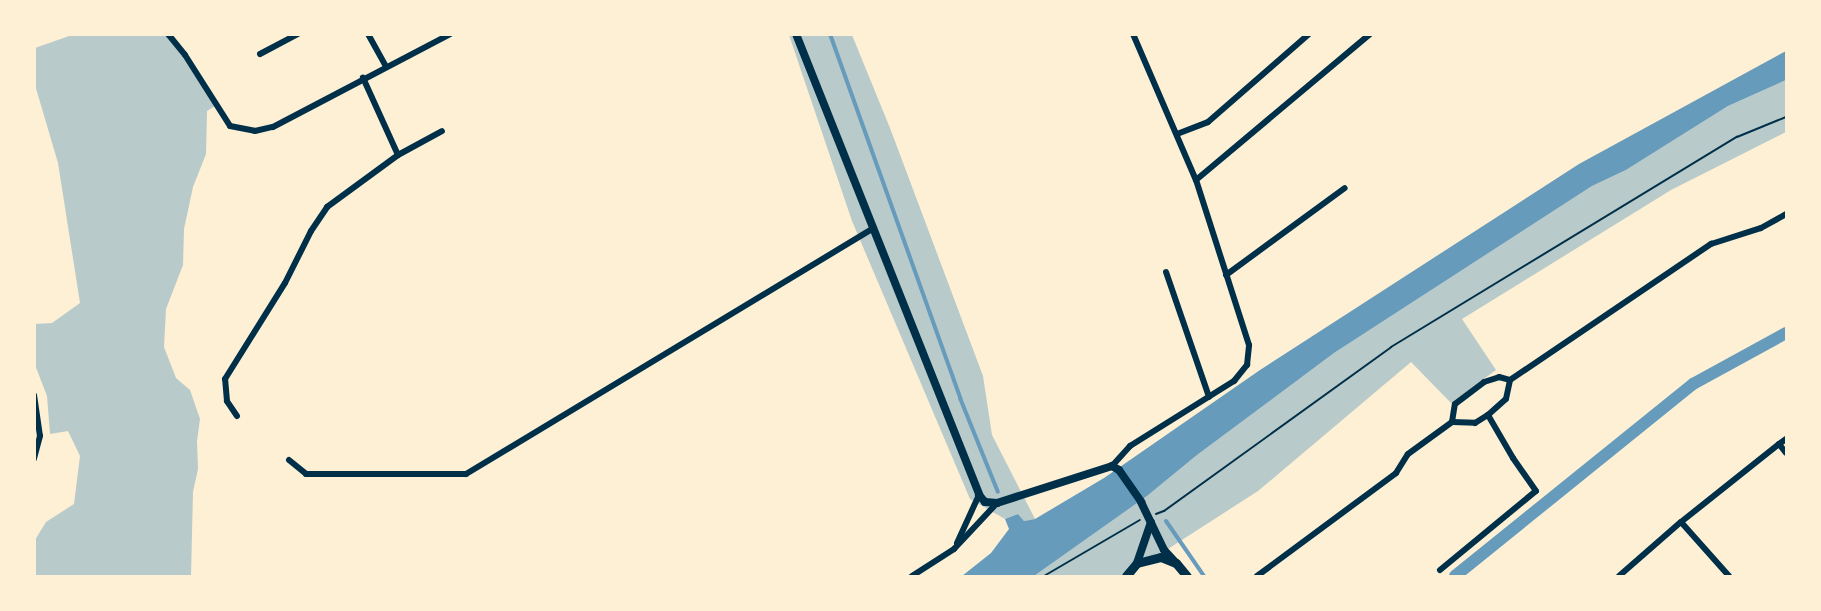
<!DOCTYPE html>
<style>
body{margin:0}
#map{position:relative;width:1821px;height:611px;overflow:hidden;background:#fdf0d5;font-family:Karla,sans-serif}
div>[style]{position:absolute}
.green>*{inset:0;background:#b9caca}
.water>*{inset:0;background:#669bbc}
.stream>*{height:4px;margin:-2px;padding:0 2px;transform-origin:2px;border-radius:2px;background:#669bbc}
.canal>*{height:12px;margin:-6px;padding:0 6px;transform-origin:6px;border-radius:6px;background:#669bbc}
.path>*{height:2px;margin:-1px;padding:0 1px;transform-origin:1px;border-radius:1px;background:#003049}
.minor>*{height:6px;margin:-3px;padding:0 3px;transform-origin:3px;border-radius:3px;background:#003049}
.tertiary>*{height:8px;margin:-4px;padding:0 4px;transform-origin:4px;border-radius:4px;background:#003049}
.secondary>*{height:9px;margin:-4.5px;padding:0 4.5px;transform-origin:4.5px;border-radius:4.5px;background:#003049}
span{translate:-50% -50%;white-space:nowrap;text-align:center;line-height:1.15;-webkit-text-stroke:4.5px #fdf0d5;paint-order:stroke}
.frame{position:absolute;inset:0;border:36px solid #fdf0d5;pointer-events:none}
</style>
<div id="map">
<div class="green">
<div style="clip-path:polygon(72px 35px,168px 35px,215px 106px,207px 111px,206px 154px,193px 187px,184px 229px,183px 265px,166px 309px,164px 347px,176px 378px,190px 390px,200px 419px,197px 441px,198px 469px,193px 492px,191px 576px,35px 576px,35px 540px,46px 522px,74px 504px,80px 456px,68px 431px,50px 434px,47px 396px,35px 365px,35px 324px,52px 323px,80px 303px,58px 163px,35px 85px,35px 48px)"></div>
<div style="clip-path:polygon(789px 35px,852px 35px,890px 128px,983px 376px,992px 435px,1035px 519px,1024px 521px,1018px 514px,1005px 519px,970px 499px,852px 221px)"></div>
<div style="clip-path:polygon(1786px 80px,1786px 132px,1671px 190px,1462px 319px,1496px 370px,1451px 403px,1411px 362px,1258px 491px,1126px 576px,1034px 576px,1147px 496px,1197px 455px,1334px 353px,1592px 186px,1626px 170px,1728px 106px)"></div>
</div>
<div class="water">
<div style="clip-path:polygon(1786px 51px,1786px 80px,1728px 106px,1626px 170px,1592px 186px,1334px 353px,1197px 455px,1147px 496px,1034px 576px,962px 576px,991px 553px,1009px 529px,1005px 519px,1018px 514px,1024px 521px,1035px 519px,1104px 478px,1260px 370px,1579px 164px)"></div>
</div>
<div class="stream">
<div style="left:830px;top:34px;width:387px;rotate:70.3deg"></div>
<div style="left:960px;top:398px;width:101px;rotate:68deg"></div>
<div style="left:1166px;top:521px;width:67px;rotate:55.4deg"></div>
</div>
<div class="canal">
<div style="left:1455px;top:576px;width:306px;rotate:-38.9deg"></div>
<div style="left:1693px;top:384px;width:106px;rotate:-28.7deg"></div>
</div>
<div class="path">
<div style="left:1156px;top:514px;width:9px;rotate:-21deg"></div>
<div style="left:1164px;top:511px;width:280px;rotate:-35.8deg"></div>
<div style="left:1391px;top:347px;width:405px;rotate:-31.3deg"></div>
<div style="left:1737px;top:137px;width:53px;rotate:-22.2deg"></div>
<div style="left:1044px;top:576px;width:111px;rotate:-30.3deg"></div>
</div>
<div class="minor">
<div style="left:168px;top:34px;width:27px;rotate:51deg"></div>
<div style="left:185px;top:55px;width:84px;rotate:57.6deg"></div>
<div style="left:230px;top:126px;width:25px;rotate:11deg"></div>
<div style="left:255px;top:131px;width:18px;rotate:-13deg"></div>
<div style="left:273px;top:127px;width:200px;rotate:-27.7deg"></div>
<div style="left:368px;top:34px;width:37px;rotate:61deg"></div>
<div style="left:1133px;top:34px;width:159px;rotate:66.7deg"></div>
<div style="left:260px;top:54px;width:43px;rotate:-27.8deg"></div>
<div style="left:1177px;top:134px;width:33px;rotate:-21deg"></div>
<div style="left:1208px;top:122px;width:134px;rotate:-41.1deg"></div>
<div style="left:398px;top:155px;width:50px;rotate:-28.6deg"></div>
<div style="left:1166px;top:272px;width:132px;rotate:71deg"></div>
<div style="left:1226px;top:275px;width:147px;rotate:-36.2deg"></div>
<div style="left:34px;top:395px;width:41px;rotate:81.7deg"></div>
<div style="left:40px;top:436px;width:24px;rotate:105deg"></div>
<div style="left:237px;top:416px;width:18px;rotate:-124deg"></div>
<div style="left:227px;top:401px;width:22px;rotate:-95deg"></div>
<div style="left:225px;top:379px;width:113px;rotate:-58deg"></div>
<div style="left:285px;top:283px;width:58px;rotate:-63.4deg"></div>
<div style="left:311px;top:231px;width:29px;rotate:-56deg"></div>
<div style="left:327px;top:207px;width:88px;rotate:-36.2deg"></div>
<div style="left:398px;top:155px;width:85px;rotate:-114.4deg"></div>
<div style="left:1452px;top:422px;width:18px;rotate:-81deg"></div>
<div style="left:1455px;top:404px;width:36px;rotate:-37deg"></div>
<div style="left:1484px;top:382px;width:16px;rotate:-18deg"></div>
<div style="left:1499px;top:377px;width:11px;rotate:15deg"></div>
<div style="left:1510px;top:380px;width:243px;rotate:-34.1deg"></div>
<div style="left:1711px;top:244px;width:52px;rotate:-17.7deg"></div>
<div style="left:1761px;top:228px;width:29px;rotate:-29deg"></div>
<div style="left:1786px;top:439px;width:9px;rotate:144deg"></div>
<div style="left:1779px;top:444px;width:11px;rotate:52deg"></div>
<div style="left:289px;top:460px;width:22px;rotate:39deg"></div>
<div style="left:306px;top:474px;width:160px"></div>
<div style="left:466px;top:474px;width:473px;rotate:-31.1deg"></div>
<div style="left:1112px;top:466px;width:27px;rotate:-48deg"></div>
<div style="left:1130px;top:446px;width:123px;rotate:-32deg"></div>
<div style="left:1234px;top:381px;width:21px;rotate:-51deg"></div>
<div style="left:1247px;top:365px;width:20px;rotate:-84deg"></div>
<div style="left:1249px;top:345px;width:173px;rotate:-107.8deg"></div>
<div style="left:1196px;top:180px;width:227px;rotate:-40deg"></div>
<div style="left:957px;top:543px;width:53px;rotate:-65.4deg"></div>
<div style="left:1440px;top:570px;width:124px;rotate:-39.5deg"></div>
<div style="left:1536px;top:491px;width:40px;rotate:-124.9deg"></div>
<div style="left:1513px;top:458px;width:50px;rotate:-120.2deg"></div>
<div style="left:912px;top:576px;width:50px;rotate:-32.7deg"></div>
<div style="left:954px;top:549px;width:63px;rotate:-46.9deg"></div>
<div style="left:1257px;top:576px;width:173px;rotate:-36.5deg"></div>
<div style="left:1396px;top:473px;width:22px;rotate:-58deg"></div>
<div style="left:1408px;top:454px;width:54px;rotate:-36deg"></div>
<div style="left:1452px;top:422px;width:23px;rotate:2deg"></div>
<div style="left:1475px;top:423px;width:15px;rotate:-32deg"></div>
<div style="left:1488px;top:415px;width:24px;rotate:-42deg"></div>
<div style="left:1506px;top:399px;width:19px;rotate:-78deg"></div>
<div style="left:1619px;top:576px;width:82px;rotate:-41.1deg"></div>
<div style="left:1729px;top:576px;width:72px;rotate:-131.6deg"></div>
<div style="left:1681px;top:522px;width:125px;rotate:-38.5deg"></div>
</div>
<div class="tertiary">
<div style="left:796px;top:34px;width:496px;rotate:68.3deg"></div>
<div style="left:979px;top:495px;width:9px;rotate:49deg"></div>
<div style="left:985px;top:502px;width:12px;rotate:5deg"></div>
<div style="left:997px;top:503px;width:121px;rotate:-17.8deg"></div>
<div style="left:1112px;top:466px;width:8px;rotate:30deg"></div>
<div style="left:1119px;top:470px;width:39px;rotate:55deg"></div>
<div style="left:1141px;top:502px;width:53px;rotate:64.4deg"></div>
<div style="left:1164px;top:550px;width:16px;rotate:47deg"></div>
<div style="left:1137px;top:563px;width:43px;rotate:-71.1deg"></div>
</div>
<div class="secondary">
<div style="left:1126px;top:576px;width:17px;rotate:-50deg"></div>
<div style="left:1137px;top:563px;width:25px;rotate:-14deg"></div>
<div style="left:1161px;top:557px;width:16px;rotate:22deg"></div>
<div style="left:1176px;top:563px;width:17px;rotate:50deg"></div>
</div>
<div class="frame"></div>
</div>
